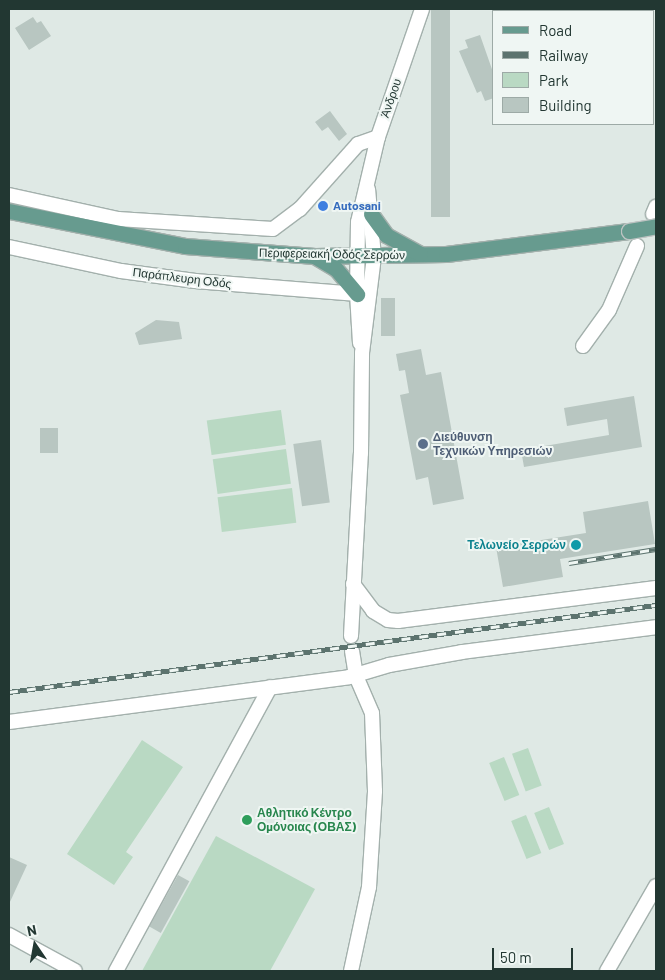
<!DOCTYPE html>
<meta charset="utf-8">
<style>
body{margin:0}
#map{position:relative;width:665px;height:980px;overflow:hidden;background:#dfe9e5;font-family:Barlow,sans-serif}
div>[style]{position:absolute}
.green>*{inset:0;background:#b9d9c3;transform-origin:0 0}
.building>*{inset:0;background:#b8c6c1;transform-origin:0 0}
.roads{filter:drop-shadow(1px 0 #a3b0ac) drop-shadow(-1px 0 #a3b0ac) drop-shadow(0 1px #a3b0ac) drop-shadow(0 -1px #a3b0ac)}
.minor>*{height:14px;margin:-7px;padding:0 7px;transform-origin:7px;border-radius:7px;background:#fff}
.major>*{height:15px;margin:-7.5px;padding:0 7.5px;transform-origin:7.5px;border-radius:7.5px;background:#679b8f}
.rail>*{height:5px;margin-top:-2.5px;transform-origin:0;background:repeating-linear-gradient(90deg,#eff6f3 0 9px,#5c736e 0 18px);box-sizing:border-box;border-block:1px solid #5c736e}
.bridges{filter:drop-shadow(1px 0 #bdc3c2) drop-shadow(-1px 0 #bdc3c2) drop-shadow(0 1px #bdc3c2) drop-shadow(0 -1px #bdc3c2)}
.major-bridge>*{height:15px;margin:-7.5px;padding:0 7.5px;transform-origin:7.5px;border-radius:7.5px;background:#679b8f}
.dots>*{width:14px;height:14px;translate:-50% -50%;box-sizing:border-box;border:2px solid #eff6f3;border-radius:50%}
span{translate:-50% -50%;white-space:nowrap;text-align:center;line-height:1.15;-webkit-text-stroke:4px #eff6f3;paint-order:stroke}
.street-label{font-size:12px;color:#223732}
.shop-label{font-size:12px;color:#366cbe;font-weight:700}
.left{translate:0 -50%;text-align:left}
.service-label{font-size:12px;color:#4e5e75;font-weight:700}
.culture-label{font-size:12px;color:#0d838f;font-weight:700}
.right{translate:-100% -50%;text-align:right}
.leisure-label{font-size:12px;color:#27864d;font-weight:700}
.frame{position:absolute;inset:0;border:10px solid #223732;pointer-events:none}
.legend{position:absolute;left:492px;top:10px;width:162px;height:115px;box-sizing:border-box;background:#eff6f3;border:1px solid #9daaa6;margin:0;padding:6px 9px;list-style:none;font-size:15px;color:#223732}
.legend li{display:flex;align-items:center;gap:10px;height:25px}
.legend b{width:25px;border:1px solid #9daaa6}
.north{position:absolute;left:10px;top:920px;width:50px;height:50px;-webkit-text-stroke:4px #eff6f3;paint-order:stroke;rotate:348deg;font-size:14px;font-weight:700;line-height:20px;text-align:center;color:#223732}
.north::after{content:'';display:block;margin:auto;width:18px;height:22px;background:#223732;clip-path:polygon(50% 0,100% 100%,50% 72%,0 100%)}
.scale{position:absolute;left:492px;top:948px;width:81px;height:22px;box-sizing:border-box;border:2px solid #223732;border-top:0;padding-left:6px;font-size:15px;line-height:18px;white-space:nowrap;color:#223732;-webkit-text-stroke:4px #eff6f3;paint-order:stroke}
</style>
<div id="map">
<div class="green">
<div style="left:281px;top:410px;width:35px;height:75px;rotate:82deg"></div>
<div style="left:286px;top:449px;width:35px;height:74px;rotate:82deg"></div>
<div style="left:292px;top:488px;width:35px;height:75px;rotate:83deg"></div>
<div style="clip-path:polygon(142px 740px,183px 767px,126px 852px,133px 857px,114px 885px,67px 854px)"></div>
<div style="left:528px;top:748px;width:40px;height:17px;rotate:70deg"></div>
<div style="left:504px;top:757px;width:41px;height:16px;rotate:68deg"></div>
<div style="left:549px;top:807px;width:40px;height:16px;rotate:68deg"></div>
<div style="left:526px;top:815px;width:41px;height:16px;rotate:68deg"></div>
<div style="clip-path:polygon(216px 836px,315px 889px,270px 971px,142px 971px)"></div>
</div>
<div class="building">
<div style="left:431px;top:9px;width:19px;height:208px"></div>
<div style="clip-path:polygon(33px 17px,37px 23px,41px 21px,51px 36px,29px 50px,15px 28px)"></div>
<div style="clip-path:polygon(480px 35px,494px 75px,494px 98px,485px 101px,481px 91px,477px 93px,459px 51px,468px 48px,465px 40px)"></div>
<div style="clip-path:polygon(330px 111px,347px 134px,339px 141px,328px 127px,322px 131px,315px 122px)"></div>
<div style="left:381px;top:298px;width:14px;height:38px"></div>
<div style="clip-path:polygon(156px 320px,179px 322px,182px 339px,139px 345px,135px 333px)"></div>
<div style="clip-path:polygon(421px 349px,426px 375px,441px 372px,464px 499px,433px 505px,428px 477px,416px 480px,400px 395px,409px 393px,405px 370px,399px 371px,396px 354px)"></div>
<div style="clip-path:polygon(634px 396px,642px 447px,524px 467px,521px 450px,609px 435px,607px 419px,567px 426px,564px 408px)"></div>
<div style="left:40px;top:428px;width:18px;height:25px"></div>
<div style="left:321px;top:440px;width:63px;height:28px;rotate:82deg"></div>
<div style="clip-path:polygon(648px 501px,655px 544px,560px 559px,563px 577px,503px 587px,496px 547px,586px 533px,583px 512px)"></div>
<div style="clip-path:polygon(9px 857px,27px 865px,9px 904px)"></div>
<div style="left:178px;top:875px;width:13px;height:59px;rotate:29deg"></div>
</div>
<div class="roads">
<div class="minor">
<div style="left:9px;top:195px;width:112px;rotate:12.4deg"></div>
<div style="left:118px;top:219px;width:155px;rotate:3.7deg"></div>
<div style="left:273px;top:229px;width:34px;rotate:-37deg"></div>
<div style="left:300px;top:209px;width:87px;rotate:-48.3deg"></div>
<div style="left:358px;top:144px;width:21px;rotate:-19deg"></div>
<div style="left:653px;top:214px;width:8px;rotate:-67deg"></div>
<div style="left:9px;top:247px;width:115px;rotate:12.1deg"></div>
<div style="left:121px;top:271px;width:75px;rotate:7.7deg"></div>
<div style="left:195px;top:281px;width:163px;rotate:4.6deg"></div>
<div style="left:360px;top:343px;width:49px;rotate:-93.5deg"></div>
<div style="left:357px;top:294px;width:72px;rotate:-89.2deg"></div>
<div style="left:358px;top:222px;width:87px;rotate:-76.8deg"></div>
<div style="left:378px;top:137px;width:135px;rotate:-71deg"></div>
<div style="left:583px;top:346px;width:44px;rotate:-54.2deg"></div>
<div style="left:609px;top:310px;width:70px;rotate:-66.4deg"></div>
<div style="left:353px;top:584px;width:34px;rotate:53deg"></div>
<div style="left:373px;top:611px;width:17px;rotate:31deg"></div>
<div style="left:388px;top:620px;width:10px;rotate:6deg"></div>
<div style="left:398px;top:621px;width:260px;rotate:-7.3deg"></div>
<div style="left:351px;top:636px;width:183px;rotate:-86.9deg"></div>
<div style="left:361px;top:453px;width:100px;rotate:-89.4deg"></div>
<div style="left:362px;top:353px;width:97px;rotate:-82.9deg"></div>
<div style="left:374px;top:257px;width:68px;rotate:-95deg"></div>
<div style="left:9px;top:722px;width:343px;rotate:-7.5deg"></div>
<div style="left:349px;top:677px;width:42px;rotate:-16.7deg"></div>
<div style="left:389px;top:665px;width:74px;rotate:-10.1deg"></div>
<div style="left:462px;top:652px;width:196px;rotate:-7.3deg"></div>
<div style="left:9px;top:935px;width:75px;rotate:28.6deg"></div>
<div style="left:116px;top:971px;width:323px;rotate:-61.5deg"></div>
<div style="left:351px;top:971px;width:86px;rotate:-77.9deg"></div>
<div style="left:369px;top:887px;width:96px;rotate:-86.4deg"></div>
<div style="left:375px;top:791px;width:78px;rotate:-92.2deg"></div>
<div style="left:372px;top:713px;width:40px;rotate:-113.4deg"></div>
<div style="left:356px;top:676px;width:25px;rotate:-99deg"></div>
<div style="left:607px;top:971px;width:98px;rotate:-60deg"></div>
</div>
<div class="major">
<div style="left:9px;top:211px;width:179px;rotate:11.2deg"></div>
<div style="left:185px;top:246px;width:130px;rotate:4.4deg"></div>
<div style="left:315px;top:256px;width:131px;rotate:-0.9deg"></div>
<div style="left:446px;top:254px;width:184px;rotate:-7.2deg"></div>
<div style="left:371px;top:214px;width:26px;rotate:54deg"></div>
<div style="left:386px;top:235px;width:39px;rotate:29deg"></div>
<div style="left:316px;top:257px;width:23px;rotate:31deg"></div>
<div style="left:336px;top:269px;width:33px;rotate:50deg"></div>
</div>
</div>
<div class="rail">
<div style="left:569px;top:563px;width:88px;rotate:-9.1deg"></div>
<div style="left:9px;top:692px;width:653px;rotate:-7.66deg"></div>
</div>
<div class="bridges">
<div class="major-bridge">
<div style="left:629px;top:231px;width:27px;rotate:-10deg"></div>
</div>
</div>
<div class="dots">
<div style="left:323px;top:206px;background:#3f7fe0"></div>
<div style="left:423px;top:444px;background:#5c6f8a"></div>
<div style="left:576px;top:545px;background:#0f9aa8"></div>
<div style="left:247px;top:820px;background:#2e9e5b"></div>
</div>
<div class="street-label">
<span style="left:391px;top:98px;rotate:-71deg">Άνδρου</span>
<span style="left:332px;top:254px;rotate:1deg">Περιφερειακή Οδός Σερρών</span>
<span style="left:182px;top:278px;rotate:7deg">Παράπλευρη Οδός</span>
</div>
<div class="shop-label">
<span class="left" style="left:333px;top:206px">Autosani</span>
</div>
<div class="service-label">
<span class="left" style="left:433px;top:444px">Διεύθυνση<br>Τεχνικών Υπηρεσιών</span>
</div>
<div class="culture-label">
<span class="right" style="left:566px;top:545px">Τελωνείο Σερρών</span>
</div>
<div class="leisure-label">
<span class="left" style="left:257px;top:820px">Αθλητικό Κέντρο<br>Ομόνοιας (ΟΒΑΣ)</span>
</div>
<div class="frame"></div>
<ul class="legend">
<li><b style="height:6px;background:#679b8f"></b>Road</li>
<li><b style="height:6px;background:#5c736e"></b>Railway</li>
<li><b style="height:14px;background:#b9d9c3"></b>Park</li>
<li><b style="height:14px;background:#b8c6c1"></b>Building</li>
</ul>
<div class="north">N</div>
<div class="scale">50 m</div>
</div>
